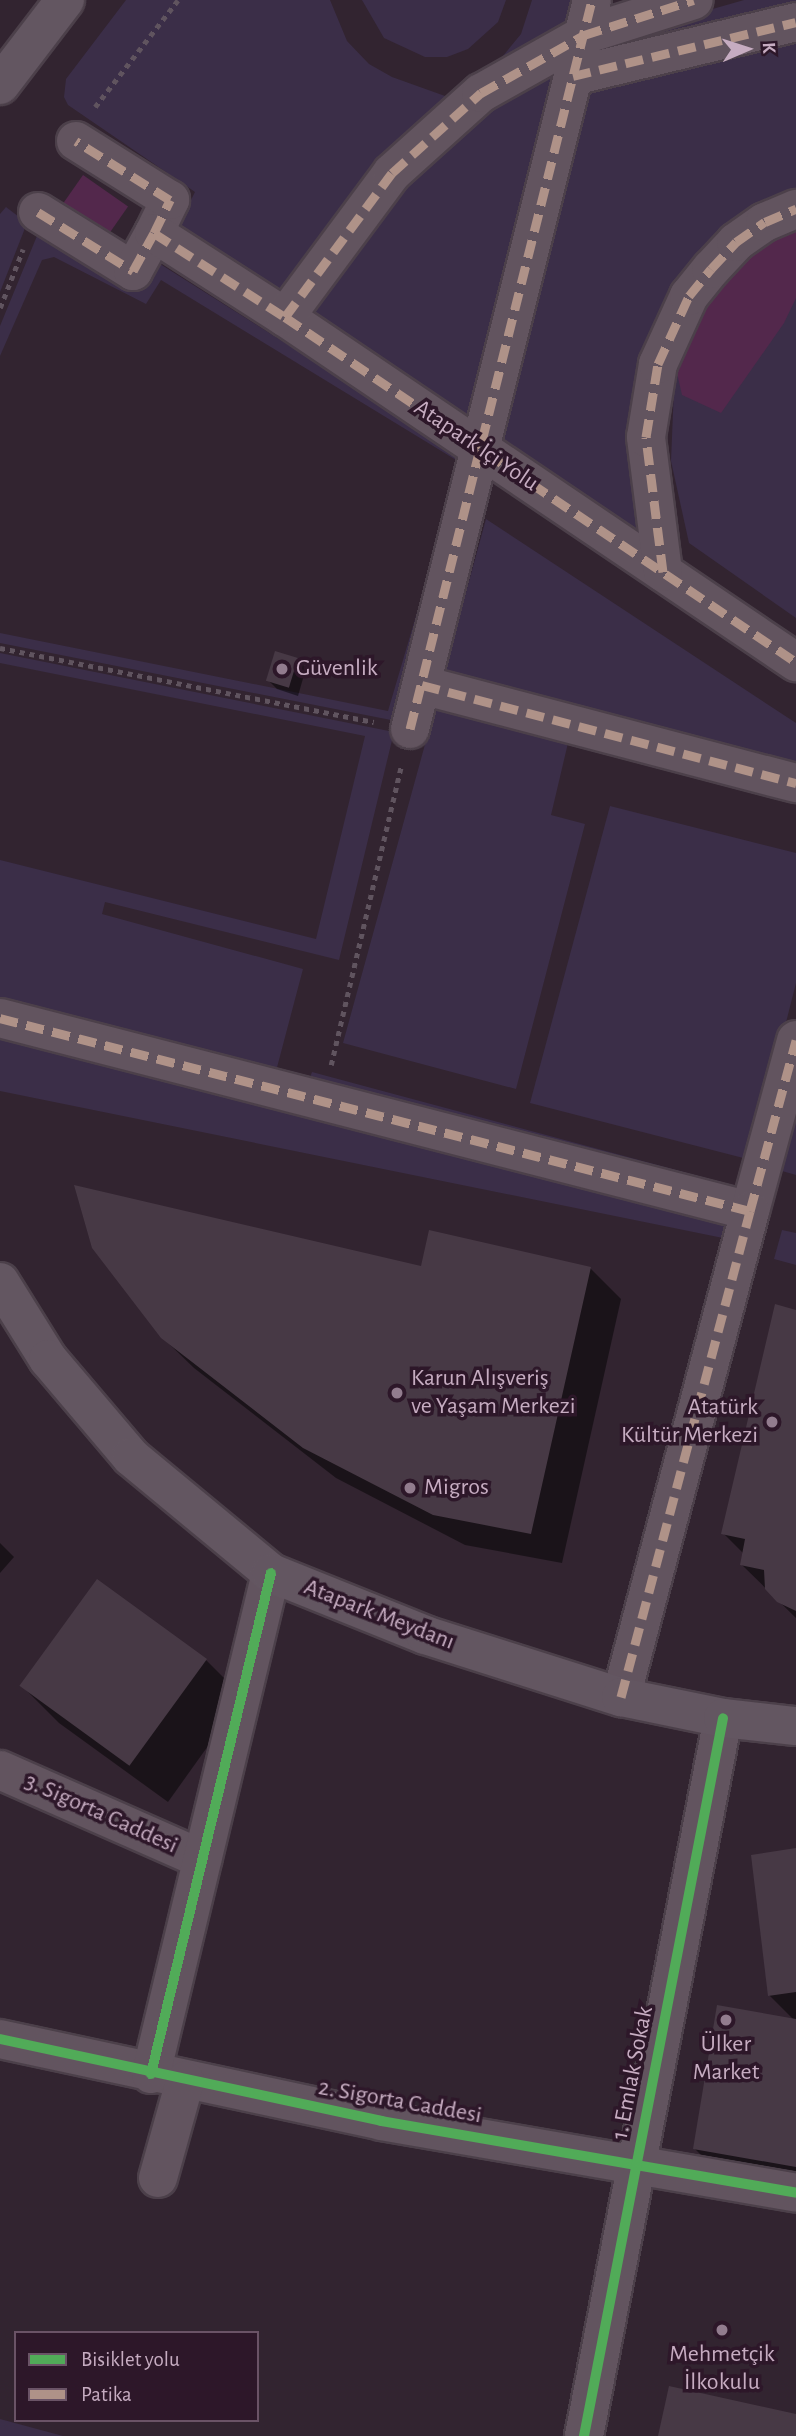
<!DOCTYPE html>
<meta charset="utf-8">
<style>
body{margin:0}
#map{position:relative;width:796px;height:2436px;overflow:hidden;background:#322430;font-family:"Alegreya Sans",sans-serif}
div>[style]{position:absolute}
.green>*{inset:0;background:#3b2e48}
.water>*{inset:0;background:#53284c;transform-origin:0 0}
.shadow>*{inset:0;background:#0007}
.building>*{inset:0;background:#473945;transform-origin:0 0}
.path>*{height:4.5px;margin-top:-2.25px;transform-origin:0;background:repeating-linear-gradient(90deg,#60545f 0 5px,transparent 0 10px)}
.roads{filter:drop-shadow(2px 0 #4c404a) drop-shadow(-2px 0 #4c404a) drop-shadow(0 2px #4c404a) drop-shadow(0 -2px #4c404a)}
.minor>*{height:38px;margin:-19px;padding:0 19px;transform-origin:19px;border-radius:19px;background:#62545f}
.major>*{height:38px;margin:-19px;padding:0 19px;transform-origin:19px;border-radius:19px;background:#635661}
.quiet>*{height:9px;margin-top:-4.5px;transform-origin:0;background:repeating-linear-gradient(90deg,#af9288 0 18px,transparent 0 27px)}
.cycleway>*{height:10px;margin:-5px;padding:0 5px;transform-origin:5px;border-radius:5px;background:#51ab58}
.dots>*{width:19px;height:19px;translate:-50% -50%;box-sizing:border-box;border:4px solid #2d1729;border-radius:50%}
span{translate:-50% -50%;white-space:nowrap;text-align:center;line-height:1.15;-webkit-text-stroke:7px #2d1729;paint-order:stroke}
.street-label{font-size:24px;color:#c6acc1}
.poi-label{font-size:24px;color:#c6acc1}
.left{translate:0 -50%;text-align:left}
.right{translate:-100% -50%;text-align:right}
.legend{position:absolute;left:14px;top:2331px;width:245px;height:91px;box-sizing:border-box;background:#2d1729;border:2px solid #6a5366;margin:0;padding:9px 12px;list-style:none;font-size:21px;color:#c6acc1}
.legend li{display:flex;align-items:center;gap:14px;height:35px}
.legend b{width:35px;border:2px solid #6a5366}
.north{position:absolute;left:712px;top:14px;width:70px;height:70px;-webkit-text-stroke:5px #2d1729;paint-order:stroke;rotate:87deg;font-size:19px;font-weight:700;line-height:28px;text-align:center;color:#c6acc1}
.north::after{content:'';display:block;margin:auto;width:24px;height:32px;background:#c6acc1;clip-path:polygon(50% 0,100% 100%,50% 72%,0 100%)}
</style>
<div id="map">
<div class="green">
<div style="clip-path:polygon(126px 0,330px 0,347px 41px,369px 64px,392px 77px,459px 101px,288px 299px,179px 224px,195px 192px,68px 105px,64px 97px,66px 79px)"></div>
<div style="clip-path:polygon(362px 0,506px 0,498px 22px,468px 49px,447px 57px,425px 57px,384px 38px)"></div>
<div style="clip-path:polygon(532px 0,581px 0,575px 25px,498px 62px,521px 34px)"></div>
<div style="clip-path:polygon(744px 0,796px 0,796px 11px,593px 62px,594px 43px)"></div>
<div style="clip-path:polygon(796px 33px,796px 195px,685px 280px,651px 540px,499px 438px,591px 83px)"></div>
<div style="clip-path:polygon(569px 50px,476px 426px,299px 306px,383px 192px)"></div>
<div style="clip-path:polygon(6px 207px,27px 223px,0 292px,0 214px)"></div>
<div style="clip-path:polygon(796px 223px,796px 618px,689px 543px,671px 461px,675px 364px)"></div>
<div style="clip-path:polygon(39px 231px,141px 290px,157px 262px,466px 457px,396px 721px,0 643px,0 633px,388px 711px,461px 463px,161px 280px,146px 304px,54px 257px,42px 260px,0 356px,0 326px)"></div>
<div style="clip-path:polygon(486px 519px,796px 723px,796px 780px,442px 680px)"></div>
<div style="clip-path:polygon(0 653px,394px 732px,339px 960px,105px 902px,102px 914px,303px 969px,275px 1075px,308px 1083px,312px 1072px,732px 1185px,723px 1238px,0 1091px,0 860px,316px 939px,365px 736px,0 663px)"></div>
<div style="clip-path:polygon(435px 708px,568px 743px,551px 815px,585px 824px,516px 1089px,343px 1043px)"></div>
<div style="clip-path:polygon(610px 806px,796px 853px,796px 983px,751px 1160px,530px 1103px)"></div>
<div style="clip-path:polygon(796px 1092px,796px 1175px,775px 1169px)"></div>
<div style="clip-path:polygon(782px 1230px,796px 1233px,796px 1265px,774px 1259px)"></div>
<div style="clip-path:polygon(0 2419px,63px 2436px,0 2436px)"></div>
</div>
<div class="water">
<div style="left:83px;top:175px;width:55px;height:50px;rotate:35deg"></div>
<div style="clip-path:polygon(796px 223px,796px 298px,784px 323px,721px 413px,682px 395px,675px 364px,727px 268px)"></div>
</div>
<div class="shadow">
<div style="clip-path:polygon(297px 659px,306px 668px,298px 696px,277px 689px,268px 680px)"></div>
<div style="clip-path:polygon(422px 1268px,590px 1268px,621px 1299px,562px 1563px,465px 1545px,336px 1478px,194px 1368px,162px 1337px)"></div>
<div style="clip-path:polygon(796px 1311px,796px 1618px,742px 1565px,744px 1554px,723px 1533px)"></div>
<div style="clip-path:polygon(0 1543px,14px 1557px,0 1573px)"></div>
<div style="clip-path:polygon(97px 1581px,206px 1660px,243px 1697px,168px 1802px,59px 1723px,22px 1686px)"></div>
<div style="clip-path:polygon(796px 1850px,796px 2187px,720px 2174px,695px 2149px,794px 2020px,769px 1995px)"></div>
</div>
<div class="building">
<div style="left:275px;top:651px;width:24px;height:31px;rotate:17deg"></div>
<div style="clip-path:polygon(74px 1185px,421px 1266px,429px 1230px,591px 1267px,531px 1534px,433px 1515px,303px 1448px,161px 1338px,92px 1248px)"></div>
<div style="clip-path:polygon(775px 1304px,796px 1310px,796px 1611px,777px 1602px,765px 1589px,764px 1570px,740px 1565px,745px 1539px,721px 1534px)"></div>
<div style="left:97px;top:1579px;width:136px;height:132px;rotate:36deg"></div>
<div style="clip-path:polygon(796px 1848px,796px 1992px,768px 1996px,751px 1855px)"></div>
<div style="clip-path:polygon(717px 2005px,796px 2019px,796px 2167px,693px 2149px)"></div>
<div style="clip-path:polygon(669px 2386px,796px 2414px,796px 2436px,658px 2436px)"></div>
</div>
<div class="path">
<div style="left:95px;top:107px;width:135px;rotate:-52.2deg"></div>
<div style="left:0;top:308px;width:63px;rotate:-68.7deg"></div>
<div style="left:0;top:648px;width:381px;rotate:11.2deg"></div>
<div style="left:331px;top:1065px;width:306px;rotate:-76.8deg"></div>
</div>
<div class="roads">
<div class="minor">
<div style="left:573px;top:76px;width:229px;rotate:-13.6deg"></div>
<div style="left:38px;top:212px;width:112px;rotate:31.8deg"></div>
<div style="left:133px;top:271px;width:43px;rotate:-61.1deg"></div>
<div style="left:154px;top:233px;width:37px;rotate:-64deg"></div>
<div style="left:170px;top:200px;width:111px;rotate:-147.9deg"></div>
<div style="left:154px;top:233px;width:156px;rotate:32.7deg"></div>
<div style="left:285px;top:317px;width:617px;rotate:34.03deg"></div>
<div style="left:285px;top:317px;width:179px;rotate:-53.4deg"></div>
<div style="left:392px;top:173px;width:120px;rotate:-42deg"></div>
<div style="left:481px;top:93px;width:118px;rotate:-29.4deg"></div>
<div style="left:584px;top:35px;width:115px;rotate:-17.7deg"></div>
<div style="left:663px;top:572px;width:136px;rotate:-97.2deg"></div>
<div style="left:646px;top:437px;width:74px;rotate:-80.7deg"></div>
<div style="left:658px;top:364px;width:75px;rotate:-65.5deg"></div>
<div style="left:689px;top:296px;width:35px;rotate:-51deg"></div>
<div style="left:711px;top:269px;width:37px;rotate:-47deg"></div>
<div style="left:736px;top:242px;width:35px;rotate:-35deg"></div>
<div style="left:765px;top:222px;width:34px;rotate:-23deg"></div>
<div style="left:422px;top:685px;width:387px;rotate:14.7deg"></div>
<div style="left:410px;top:729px;width:751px;rotate:-75.98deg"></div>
<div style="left:0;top:1018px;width:774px;rotate:14.43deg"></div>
<div style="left:750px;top:1211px;width:177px;rotate:-74.9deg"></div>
<div style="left:621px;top:1697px;width:503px;rotate:-75.13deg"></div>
<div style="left:0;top:1770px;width:221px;rotate:23.8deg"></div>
<div style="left:0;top:2039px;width:390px;rotate:12.1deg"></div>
<div style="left:381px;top:2121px;width:421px;rotate:9.8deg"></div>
<div style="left:151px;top:2074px;width:515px;rotate:-76.53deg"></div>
<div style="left:158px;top:2178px;width:101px;rotate:-74.4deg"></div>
<div style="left:584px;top:2436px;width:731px;rotate:-79.04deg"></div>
</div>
<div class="major">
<div style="left:0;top:85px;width:107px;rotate:-52.6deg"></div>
<div style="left:0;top:1282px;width:91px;rotate:58.1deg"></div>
<div style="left:48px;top:1359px;width:128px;rotate:49.7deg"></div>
<div style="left:131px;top:1457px;width:182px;rotate:39.6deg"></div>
<div style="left:271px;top:1573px;width:166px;rotate:21.9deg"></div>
<div style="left:425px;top:1635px;width:206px;rotate:17.6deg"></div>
<div style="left:621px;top:1697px;width:104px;rotate:11.6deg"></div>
<div style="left:723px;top:1718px;width:73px;rotate:6.3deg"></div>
</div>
</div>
<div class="quiet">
<div style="left:573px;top:76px;width:229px;rotate:-13.6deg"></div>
<div style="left:38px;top:212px;width:112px;rotate:31.8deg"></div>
<div style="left:133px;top:271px;width:43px;rotate:-61.1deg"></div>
<div style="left:154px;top:233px;width:37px;rotate:-64deg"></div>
<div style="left:170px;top:200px;width:111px;rotate:-147.9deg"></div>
<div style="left:154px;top:233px;width:156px;rotate:32.7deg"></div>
<div style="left:285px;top:317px;width:617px;rotate:34.03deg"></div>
<div style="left:285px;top:317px;width:179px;rotate:-53.4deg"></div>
<div style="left:392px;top:173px;width:120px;rotate:-42deg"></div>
<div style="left:481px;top:93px;width:118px;rotate:-29.4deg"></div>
<div style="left:584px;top:35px;width:115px;rotate:-17.7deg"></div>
<div style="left:663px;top:572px;width:136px;rotate:-97.2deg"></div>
<div style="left:646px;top:437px;width:74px;rotate:-80.7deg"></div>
<div style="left:658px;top:364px;width:75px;rotate:-65.5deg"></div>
<div style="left:689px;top:296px;width:35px;rotate:-51deg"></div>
<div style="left:711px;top:269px;width:37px;rotate:-47deg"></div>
<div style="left:736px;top:242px;width:35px;rotate:-35deg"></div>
<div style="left:765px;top:222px;width:34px;rotate:-23deg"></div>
<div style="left:422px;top:685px;width:387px;rotate:14.7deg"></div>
<div style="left:410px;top:729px;width:751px;rotate:-75.98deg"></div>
<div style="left:0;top:1018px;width:774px;rotate:14.43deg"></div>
<div style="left:750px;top:1211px;width:177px;rotate:-74.9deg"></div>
<div style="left:621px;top:1697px;width:503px;rotate:-75.13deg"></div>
</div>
<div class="cycleway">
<div style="left:0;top:2039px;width:390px;rotate:12.1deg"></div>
<div style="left:381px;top:2121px;width:421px;rotate:9.8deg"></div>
<div style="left:151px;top:2074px;width:515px;rotate:-76.53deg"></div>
<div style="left:584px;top:2436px;width:731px;rotate:-79.04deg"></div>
</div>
<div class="dots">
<div style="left:282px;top:669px;background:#927c8e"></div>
<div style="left:397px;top:1393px;background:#927c8e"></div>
<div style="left:772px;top:1422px;background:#927c8e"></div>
<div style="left:410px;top:1488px;background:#927c8e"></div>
<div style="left:726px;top:2020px;background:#927c8e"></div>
<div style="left:722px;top:2330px;background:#927c8e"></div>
</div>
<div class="street-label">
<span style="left:476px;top:446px;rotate:34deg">Atapark İçi Yolu</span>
<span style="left:379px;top:1615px;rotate:21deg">Atapark Meydanı</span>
<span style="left:101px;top:1814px;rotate:24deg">3. Sigorta Caddesi</span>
<span style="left:633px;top:2073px;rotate:-79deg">1. Emlak Sokak</span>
<span style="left:400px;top:2102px;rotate:10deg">2. Sigorta Caddesi</span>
</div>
<div class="poi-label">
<span class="left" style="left:296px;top:669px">Güvenlik</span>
<span class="left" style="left:411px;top:1393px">Karun Alışveriş<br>ve Yaşam Merkezi</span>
<span class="right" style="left:758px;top:1422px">Atatürk<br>Kültür Merkezi</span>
<span class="left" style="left:424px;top:1488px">Migros</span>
<span style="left:726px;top:2059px">Ülker<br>Market</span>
<span style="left:722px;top:2369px">Mehmetçik<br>İlkokulu</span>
</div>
<ul class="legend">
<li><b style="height:9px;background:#51ab58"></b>Bisiklet yolu</li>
<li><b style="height:9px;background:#af9288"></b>Patika</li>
</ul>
<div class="north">K</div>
</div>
